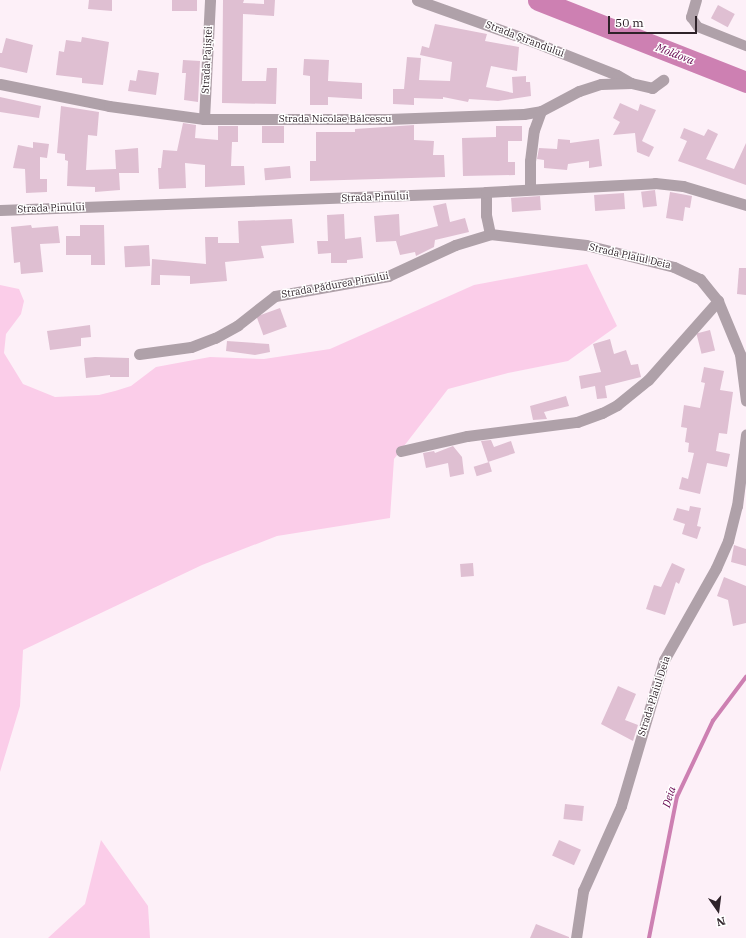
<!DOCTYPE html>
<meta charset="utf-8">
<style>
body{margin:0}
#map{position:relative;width:746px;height:938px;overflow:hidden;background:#fdf0f8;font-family:"IBM Plex Serif",serif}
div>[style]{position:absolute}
.green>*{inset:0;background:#fbcde9}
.stream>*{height:3.5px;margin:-1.75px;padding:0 1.75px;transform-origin:1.75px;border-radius:1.75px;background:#cd80b2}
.river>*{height:21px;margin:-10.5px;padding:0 10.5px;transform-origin:10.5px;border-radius:10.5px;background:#cd80b2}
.building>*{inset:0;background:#dfbfd2;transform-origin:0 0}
.pedestrian>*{height:10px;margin:-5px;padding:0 5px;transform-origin:5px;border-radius:5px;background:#afa1a9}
.minor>*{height:11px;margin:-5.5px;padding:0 5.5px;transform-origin:5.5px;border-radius:5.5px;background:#afa1a9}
span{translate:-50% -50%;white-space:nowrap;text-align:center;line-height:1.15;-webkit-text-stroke:3px #fff;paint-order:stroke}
.street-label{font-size:10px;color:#2e2229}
.water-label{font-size:11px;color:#66064f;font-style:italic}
.north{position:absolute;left:698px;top:890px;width:40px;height:40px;-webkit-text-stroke:3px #fff;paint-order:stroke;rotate:166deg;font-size:11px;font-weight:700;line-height:16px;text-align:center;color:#2e2229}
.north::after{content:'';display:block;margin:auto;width:14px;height:18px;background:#2e2229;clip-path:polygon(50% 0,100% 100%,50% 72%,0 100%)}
.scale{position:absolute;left:608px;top:16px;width:89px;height:18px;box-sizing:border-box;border:2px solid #2e2229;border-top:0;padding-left:5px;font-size:12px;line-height:14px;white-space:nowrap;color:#2e2229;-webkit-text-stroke:3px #fff;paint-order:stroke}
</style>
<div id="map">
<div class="green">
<div style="clip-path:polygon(587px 264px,617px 326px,568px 361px,508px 373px,448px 389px,394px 459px,390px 518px,277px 536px,202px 565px,23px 650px,20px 706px,0 772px,0 285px,19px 289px,24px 301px,21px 314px,6px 334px,4px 353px,23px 384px,55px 397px,99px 395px,115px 391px,131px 386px,156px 367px,210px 357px,264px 359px,330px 349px,474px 285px)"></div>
<div style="clip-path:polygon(101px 840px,148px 906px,150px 938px,48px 938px,85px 904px)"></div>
</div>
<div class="stream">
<div style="left:649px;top:938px;width:144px;rotate:-78.8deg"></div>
<div style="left:677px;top:797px;width:84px;rotate:-64.7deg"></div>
<div style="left:713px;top:721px;width:55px;rotate:-53.1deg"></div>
</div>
<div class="river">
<div style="left:538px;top:0;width:224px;rotate:21.5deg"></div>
</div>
<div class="building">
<div style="clip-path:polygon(89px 0,112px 0,112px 11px,88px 9px)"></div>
<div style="left:172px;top:0;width:25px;height:11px"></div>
<div style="clip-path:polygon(223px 0,244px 0,243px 3px,264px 4px,264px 0,275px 0,274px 16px,243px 14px,242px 81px,266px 81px,267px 68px,277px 68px,276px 104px,222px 103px)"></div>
<div style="left:718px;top:5px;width:19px;height:15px;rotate:28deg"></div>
<div style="clip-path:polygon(435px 24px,487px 34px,485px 41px,519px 47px,517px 71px,491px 66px,486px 87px,513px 93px,512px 77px,526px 76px,526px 82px,530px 82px,531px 96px,498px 101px,469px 99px,468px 102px,443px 97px,443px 99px,414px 98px,414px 105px,393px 104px,393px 89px,404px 89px,407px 57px,421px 58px,419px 80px,450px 81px,452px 62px,420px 55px,422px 46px,429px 48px)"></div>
<div style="clip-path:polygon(82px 37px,109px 42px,103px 85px,82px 83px,82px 78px,56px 75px,59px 51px,64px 52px,66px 40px,81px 42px)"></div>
<div style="clip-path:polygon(6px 38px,33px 45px,27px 73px,0 67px,0 53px,2px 53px)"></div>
<div style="clip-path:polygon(304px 59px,329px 60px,328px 81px,362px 83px,362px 99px,328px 97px,328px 105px,310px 105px,310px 76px,303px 75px)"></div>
<div style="clip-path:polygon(183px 60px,200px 61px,198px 102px,184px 100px,186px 73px,182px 73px)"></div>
<div style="clip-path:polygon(138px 70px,159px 73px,156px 95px,128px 91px,130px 80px,136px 81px)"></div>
<div style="clip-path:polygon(0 97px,41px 106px,39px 118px,0 112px)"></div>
<div style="clip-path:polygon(620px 103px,638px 111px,640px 104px,656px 110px,642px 141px,654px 147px,649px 157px,637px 152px,635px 133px,613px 135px,620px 122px,613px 118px)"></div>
<div style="clip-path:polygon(61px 106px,99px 112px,97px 136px,88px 135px,86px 170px,116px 169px,115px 150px,138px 148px,139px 173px,119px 173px,120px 190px,95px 192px,95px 187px,67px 186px,68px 161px,65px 160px,65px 154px,57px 153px)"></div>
<div style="clip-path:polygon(183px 123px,196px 125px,195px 138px,218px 140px,218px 126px,238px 126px,238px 142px,232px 142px,231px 166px,244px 166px,245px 185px,205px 187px,205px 165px,185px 163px,186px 188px,159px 189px,158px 168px,161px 168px,163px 150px,177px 151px)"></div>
<div style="clip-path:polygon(414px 125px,414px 140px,434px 141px,433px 155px,444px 155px,445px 177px,310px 181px,310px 161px,316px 161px,316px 132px,355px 132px,355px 129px)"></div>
<div style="left:262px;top:126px;width:22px;height:17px"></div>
<div style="clip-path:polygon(496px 126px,522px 126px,522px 141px,508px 141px,508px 162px,515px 162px,515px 175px,463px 176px,462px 138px,496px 137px)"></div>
<div style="clip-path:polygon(684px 128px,704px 136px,708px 129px,718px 134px,706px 159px,734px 169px,746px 143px,746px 185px,678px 161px,687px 141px,680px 138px)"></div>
<div style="clip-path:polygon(558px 139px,570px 140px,570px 143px,599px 139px,602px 166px,589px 168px,589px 161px,568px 164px,567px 170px,544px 168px,544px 160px,537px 159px,539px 148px,557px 149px)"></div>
<div style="clip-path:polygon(33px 142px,49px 144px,47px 158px,40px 157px,40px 179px,47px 179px,47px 192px,26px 193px,25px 169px,13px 168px,18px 145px,33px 148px)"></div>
<div style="left:290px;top:166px;width:12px;height:26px;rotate:85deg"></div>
<div style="left:655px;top:190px;width:16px;height:14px;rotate:83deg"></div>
<div style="clip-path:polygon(670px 192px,692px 196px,690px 208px,685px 207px,683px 221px,666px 218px)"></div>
<div style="left:624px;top:193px;width:16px;height:30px;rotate:86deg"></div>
<div style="left:540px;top:196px;width:14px;height:29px;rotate:86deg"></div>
<div style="clip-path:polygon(446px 203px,450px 222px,465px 218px,469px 232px,435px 240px,434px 247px,416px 256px,415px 252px,400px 255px,396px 241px,376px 242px,374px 216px,399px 214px,400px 236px,438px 226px,433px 206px)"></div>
<div style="clip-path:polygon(344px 214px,345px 239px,361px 237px,363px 258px,347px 260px,347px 263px,331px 263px,331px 253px,318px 254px,317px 241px,328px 241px,327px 215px)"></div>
<div style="clip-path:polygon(292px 219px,294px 243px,261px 246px,264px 258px,225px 262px,227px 281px,190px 284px,190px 276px,160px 275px,160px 285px,151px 285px,152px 259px,206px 264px,205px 237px,218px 237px,218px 243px,239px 243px,238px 221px)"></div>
<div style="clip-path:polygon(31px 225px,32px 228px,58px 226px,60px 243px,40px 244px,43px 272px,21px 274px,20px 262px,14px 263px,11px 227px)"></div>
<div style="clip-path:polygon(80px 225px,104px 225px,105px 265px,91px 265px,91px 255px,66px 255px,66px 236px,80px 236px)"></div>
<div style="left:149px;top:245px;width:21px;height:25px;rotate:87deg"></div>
<div style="clip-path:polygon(739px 268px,746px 268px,746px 295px,737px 294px)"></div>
<div style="left:280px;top:308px;width:20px;height:25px;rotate:70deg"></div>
<div style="clip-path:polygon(90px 325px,91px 337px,81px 338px,81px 346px,50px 350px,47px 331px)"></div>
<div style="left:710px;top:330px;width:21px;height:14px;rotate:76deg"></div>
<div style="clip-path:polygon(610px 339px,614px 354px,626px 350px,631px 365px,638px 364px,641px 377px,605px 386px,607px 398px,597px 399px,595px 386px,581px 389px,579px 376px,601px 372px,593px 344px)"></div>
<div style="clip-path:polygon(227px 341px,269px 344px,270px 352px,255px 355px,226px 351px)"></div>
<div style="clip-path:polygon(95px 357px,129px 358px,129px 377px,110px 377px,110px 375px,86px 378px,84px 358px)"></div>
<div style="clip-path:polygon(704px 367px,724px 371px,720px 390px,733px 392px,727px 434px,719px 433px,716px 451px,730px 454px,727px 467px,707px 463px,700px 494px,679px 489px,682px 477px,688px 479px,694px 453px,688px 452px,689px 443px,685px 442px,687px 428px,681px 427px,684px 405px,700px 408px,705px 383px,701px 382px)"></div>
<div style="clip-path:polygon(566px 396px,569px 406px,544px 412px,547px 419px,533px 420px,530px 406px)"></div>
<div style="clip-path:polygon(491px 440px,494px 447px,511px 441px,515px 453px,488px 462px,481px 441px)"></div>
<div style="clip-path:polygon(453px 446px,462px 457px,464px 474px,450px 477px,448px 463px,426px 468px,423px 453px,434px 451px,435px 453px)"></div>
<div style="left:489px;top:462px;width:10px;height:16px;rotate:73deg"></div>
<div style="clip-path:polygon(690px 506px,701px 508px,697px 526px,701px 527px,697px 539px,682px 534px,685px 524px,673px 520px,677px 508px,689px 511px)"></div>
<div style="clip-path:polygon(734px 545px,746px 549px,746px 566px,731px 562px)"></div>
<div style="left:473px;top:563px;width:13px;height:13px;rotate:86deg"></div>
<div style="clip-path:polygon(672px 563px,685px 569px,679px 584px,676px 582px,665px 615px,646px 609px,654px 585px,661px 587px)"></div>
<div style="clip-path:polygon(724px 577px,746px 586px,746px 623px,733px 626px,728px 600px,717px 596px)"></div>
<div style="clip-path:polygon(618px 686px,636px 694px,625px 720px,638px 725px,633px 741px,601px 724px)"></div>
<div style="left:565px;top:804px;width:19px;height:15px;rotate:6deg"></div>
<div style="left:559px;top:840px;width:24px;height:17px;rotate:24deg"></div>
<div style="clip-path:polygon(536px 924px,569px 937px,569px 938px,530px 938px)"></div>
</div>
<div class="pedestrian">
<div style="left:691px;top:17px;width:12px;rotate:55deg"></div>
<div style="left:698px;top:27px;width:52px;rotate:21.6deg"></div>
</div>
<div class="minor">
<div style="left:417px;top:0;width:124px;rotate:19.7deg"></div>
<div style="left:534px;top:42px;width:89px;rotate:21.7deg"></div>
<div style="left:617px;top:75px;width:16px;rotate:30deg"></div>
<div style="left:691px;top:17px;width:18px;rotate:-74deg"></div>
<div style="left:0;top:84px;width:111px;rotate:11.4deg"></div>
<div style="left:109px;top:106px;width:96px;rotate:7.8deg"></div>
<div style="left:204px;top:119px;width:184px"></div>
<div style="left:388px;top:119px;width:136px;rotate:-2.1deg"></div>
<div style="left:524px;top:114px;width:17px;rotate:-10deg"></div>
<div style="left:541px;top:111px;width:43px;rotate:-27.8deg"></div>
<div style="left:579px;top:91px;width:23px;rotate:-18deg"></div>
<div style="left:601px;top:84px;width:30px;rotate:-2deg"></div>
<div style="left:631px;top:83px;width:22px;rotate:13deg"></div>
<div style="left:652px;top:88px;width:14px;rotate:-36deg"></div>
<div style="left:204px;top:119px;width:119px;rotate:-87.1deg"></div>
<div style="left:530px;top:189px;width:28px;rotate:-90deg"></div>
<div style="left:530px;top:161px;width:31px;rotate:-83deg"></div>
<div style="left:534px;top:130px;width:20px;rotate:-70deg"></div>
<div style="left:486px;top:192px;width:23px;rotate:90deg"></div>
<div style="left:486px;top:215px;width:19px;rotate:78deg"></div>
<div style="left:490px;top:234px;width:97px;rotate:6.5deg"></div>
<div style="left:586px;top:245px;width:91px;rotate:14deg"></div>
<div style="left:674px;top:267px;width:29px;rotate:25deg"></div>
<div style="left:700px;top:279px;width:28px;rotate:51deg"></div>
<div style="left:718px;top:301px;width:57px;rotate:67.5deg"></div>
<div style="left:740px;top:354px;width:47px;rotate:82.7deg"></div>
<div style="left:0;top:210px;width:486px;rotate:-2.1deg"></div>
<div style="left:486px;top:192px;width:169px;rotate:-3deg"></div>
<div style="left:655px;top:183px;width:28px;rotate:6deg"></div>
<div style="left:683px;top:186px;width:66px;rotate:16.8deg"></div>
<div style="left:139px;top:354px;width:52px;rotate:-7.7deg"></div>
<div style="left:191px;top:347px;width:26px;rotate:-21deg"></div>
<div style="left:215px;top:338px;width:26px;rotate:-29deg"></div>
<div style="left:238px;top:325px;width:47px;rotate:-38.1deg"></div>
<div style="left:275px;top:296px;width:115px;rotate:-10deg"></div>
<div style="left:388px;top:276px;width:74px;rotate:-24.8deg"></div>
<div style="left:455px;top:245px;width:37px;rotate:-17deg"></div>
<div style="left:401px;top:451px;width:68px;rotate:-12.8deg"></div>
<div style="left:467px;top:436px;width:111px;rotate:-7.3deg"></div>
<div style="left:577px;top:422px;width:27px;rotate:-20deg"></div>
<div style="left:602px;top:413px;width:17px;rotate:-28deg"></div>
<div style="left:617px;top:405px;width:40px;rotate:-39deg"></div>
<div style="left:648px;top:380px;width:106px;rotate:-48.5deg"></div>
<div style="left:576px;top:938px;width:48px;rotate:-81.5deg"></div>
<div style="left:583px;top:891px;width:93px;rotate:-65.9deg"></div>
<div style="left:621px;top:806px;width:152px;rotate:-73.6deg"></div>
<div style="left:664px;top:660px;width:106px;rotate:-60.5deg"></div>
<div style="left:716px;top:568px;width:30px;rotate:-66deg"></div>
<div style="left:728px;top:541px;width:36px;rotate:-76deg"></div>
<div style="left:737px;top:506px;width:72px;rotate:-82.8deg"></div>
</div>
<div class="street-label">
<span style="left:525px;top:39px;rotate:21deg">Strada Ștrandului</span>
<span style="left:207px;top:60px;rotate:-87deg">Strada Pajiștei</span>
<span style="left:335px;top:119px">Strada Nicolae Bălcescu</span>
<span style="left:375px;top:197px;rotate:-2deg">Strada Pinului</span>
<span style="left:51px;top:208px;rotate:-2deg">Strada Pinului</span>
<span style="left:630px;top:256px;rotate:13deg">Strada Plaiul Deia</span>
<span style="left:335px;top:285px;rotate:-10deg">Strada Pădurea Pinului</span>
<span style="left:654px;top:696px;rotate:-72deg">Strada Plaiul Deia</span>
</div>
<div class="water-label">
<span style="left:675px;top:54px;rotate:21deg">Moldova</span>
<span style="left:669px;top:797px;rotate:-73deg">Deia</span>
</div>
<div class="north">N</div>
<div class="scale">50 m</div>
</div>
